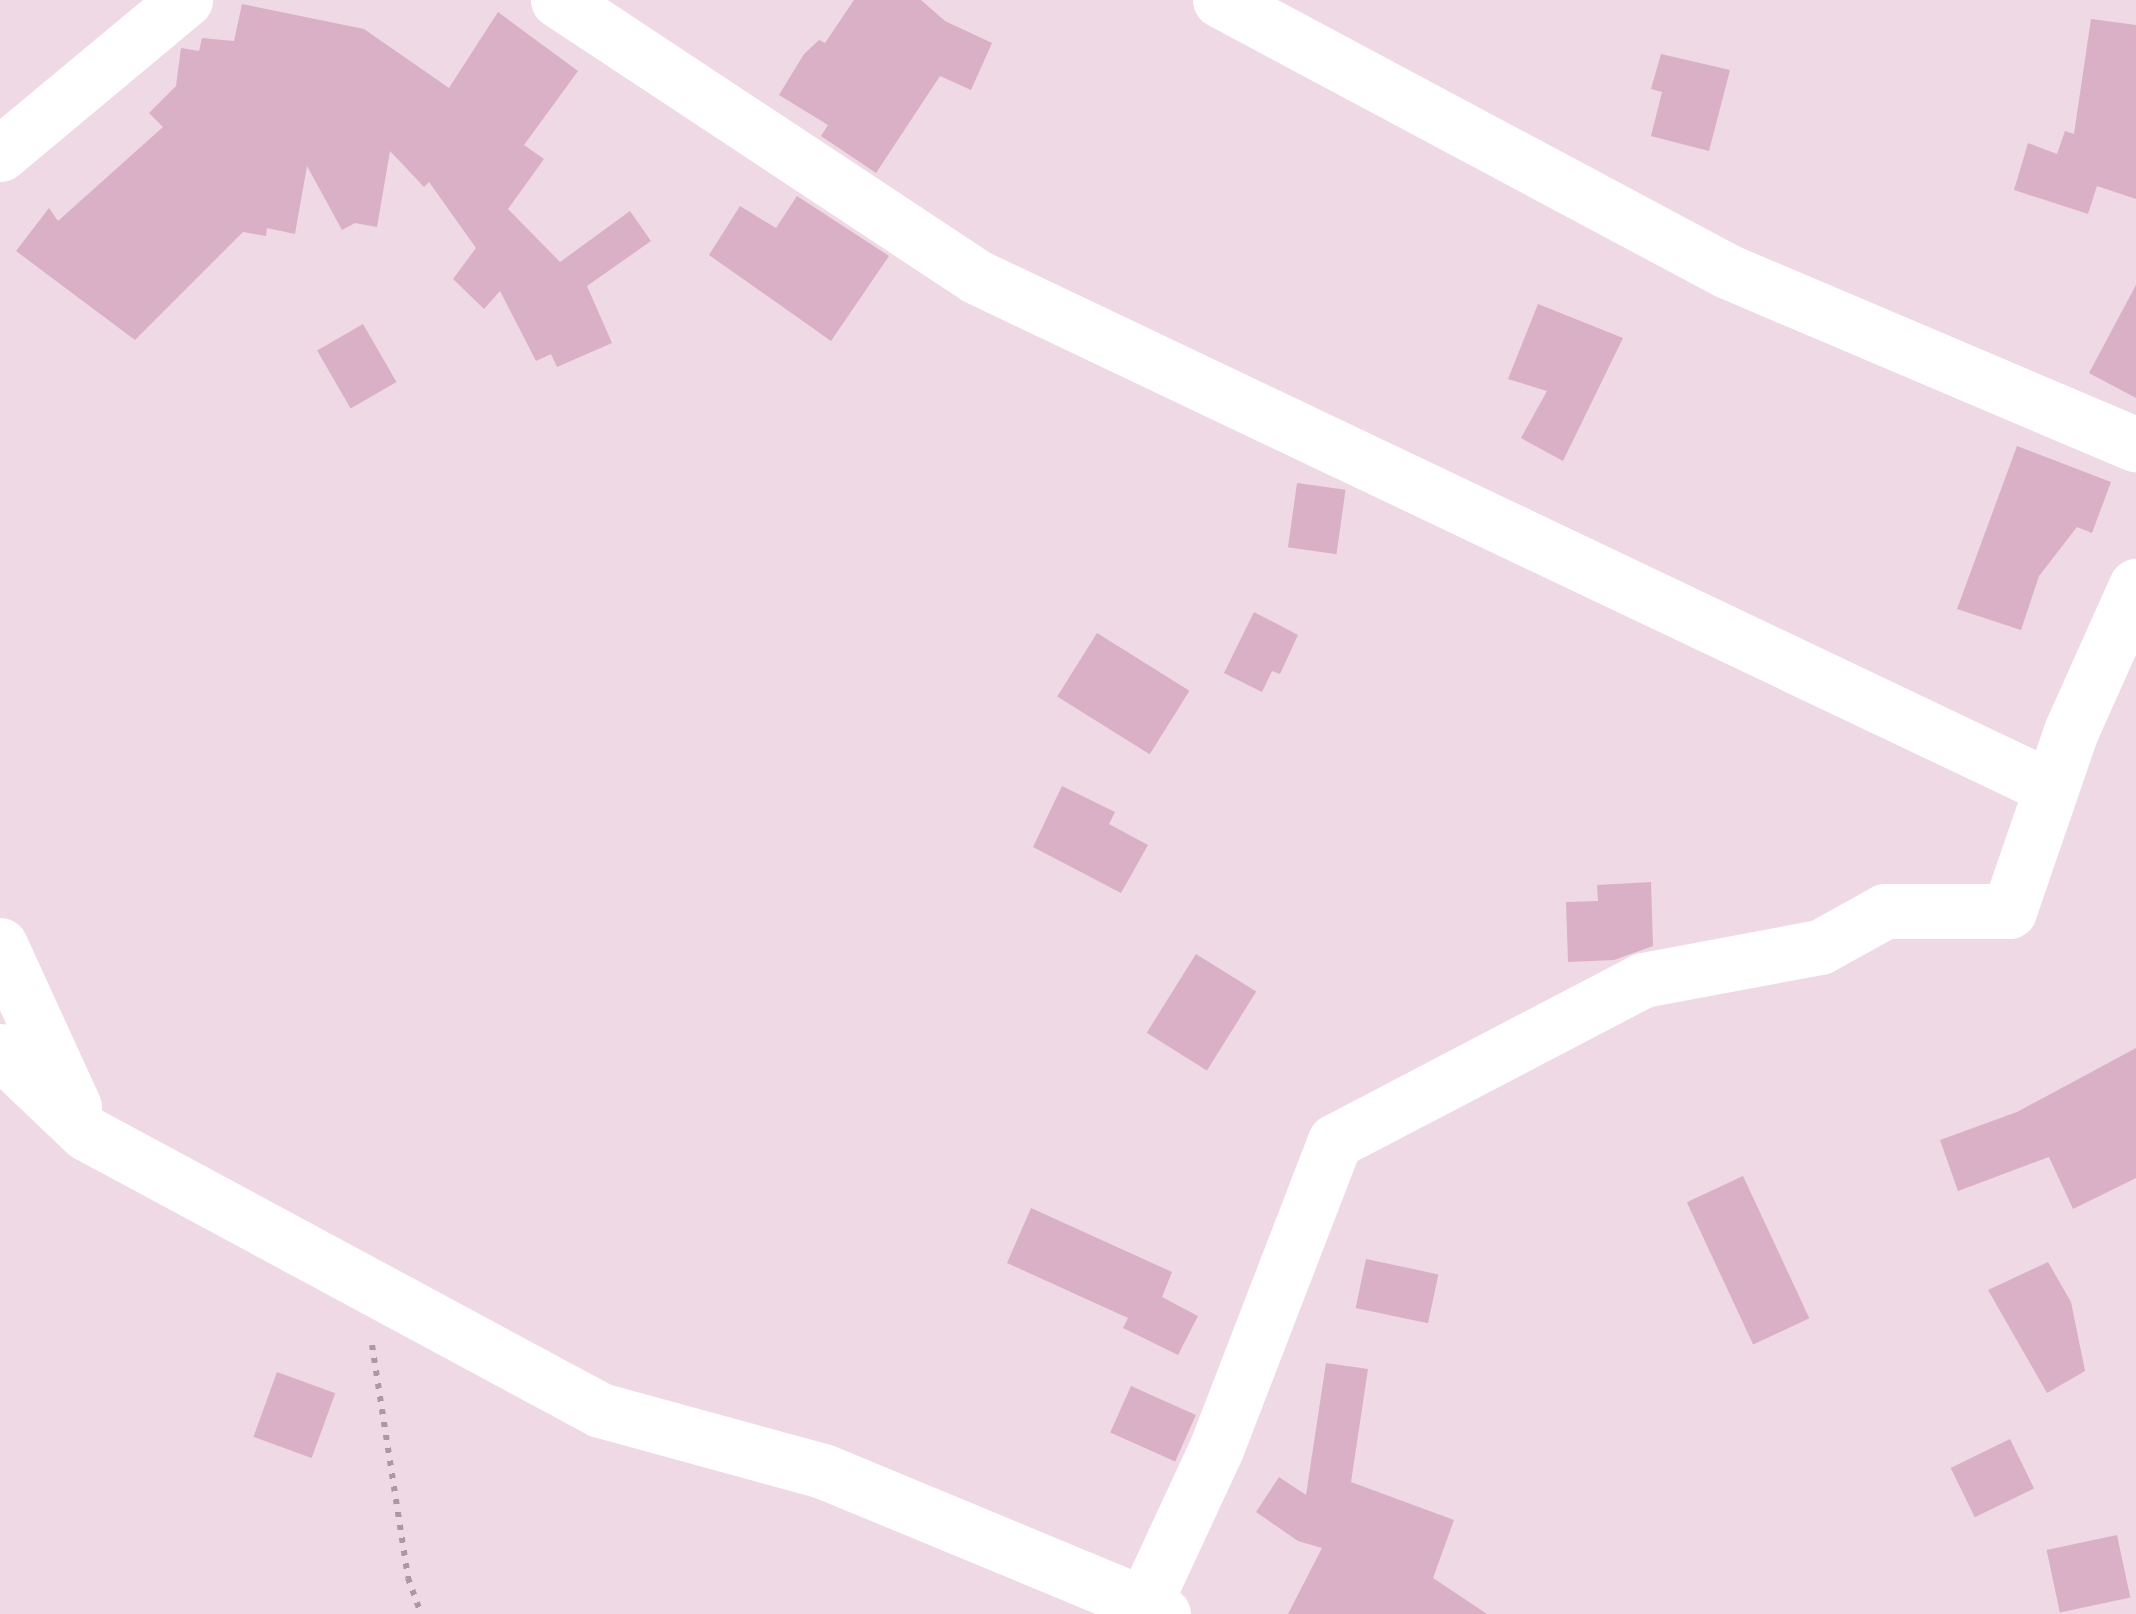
<!DOCTYPE html>
<style>
body{margin:0}
#map{position:relative;width:2136px;height:1614px;overflow:hidden;background:#efd9e4;font-family:"Varela Round",sans-serif}
div>[style]{position:absolute}
.building>*{inset:0;background:#d9b0c5;transform-origin:0 0}
.path>*{height:6px;margin-top:-3px;transform-origin:0;background:repeating-linear-gradient(90deg,#aa99a1 0 5px,transparent 0 13px)}
.minor>*{height:55px;margin:-27.5px;padding:0 27.5px;transform-origin:27.5px;border-radius:27.5px;background:#fff}
span{translate:-50% -50%;white-space:nowrap;text-align:center;line-height:1.15;-webkit-text-stroke:9px #fce6f1;paint-order:stroke}
</style>
<div id="map">
<div class="building">
<div style="clip-path:polygon(854px 0,921px 0,945px 21px,992px 43px,971px 90px,940px 76px,876px 173px,821px 136px,828px 125px,779px 95px,804px 54px,819px 40px,825px 43px)"></div>
<div style="clip-path:polygon(242px 4px,364px 29px,449px 88px,498px 12px,578px 71px,524px 145px,544px 159px,508px 209px,560px 262px,630px 211px,651px 241px,587px 286px,612px 343px,557px 367px,551px 354px,536px 361px,500px 291px,484px 309px,453px 279px,476px 248px,429px 182px,424px 187px,390px 151px,377px 227px,355px 223px,342px 230px,307px 166px,295px 234px,267px 228px,266px 236px,243px 232px,135px 340px,16px 251px,49px 208px,58px 221px,163px 127px,149px 113px,176px 86px,181px 48px,199px 51px,202px 38px,234px 41px)"></div>
<div style="clip-path:polygon(2091px 19px,2136px 25px,2136px 199px,2097px 186px,2088px 214px,2014px 190px,2028px 143px,2057px 154px,2065px 131px,2074px 134px)"></div>
<div style="clip-path:polygon(1661px 54px,1730px 70px,1709px 151px,1651px 136px,1662px 92px,1651px 89px)"></div>
<div style="clip-path:polygon(797px 196px,889px 256px,831px 341px,709px 255px,740px 206px,776px 228px)"></div>
<div style="clip-path:polygon(2136px 285px,2136px 398px,2089px 373px)"></div>
<div style="clip-path:polygon(1538px 304px,1623px 338px,1563px 461px,1521px 438px,1547px 391px,1508px 379px)"></div>
<div style="left:363px;top:324px;width:67px;height:53px;rotate:60deg"></div>
<div style="clip-path:polygon(2017px 446px,2111px 482px,2092px 533px,2077px 527px,2039px 576px,2021px 630px,1957px 609px)"></div>
<div style="left:1297px;top:483px;width:49px;height:65px;rotate:8deg"></div>
<div style="clip-path:polygon(1254px 612px,1298px 635px,1280px 674px,1272px 671px,1262px 692px,1224px 673px)"></div>
<div style="left:1097px;top:633px;width:109px;height:75px;rotate:32deg"></div>
<div style="clip-path:polygon(1062px 786px,1115px 812px,1109px 824px,1148px 845px,1121px 893px,1033px 847px)"></div>
<div style="clip-path:polygon(1651px 882px,1653px 946px,1614px 960px,1568px 962px,1566px 902px,1598px 901px,1597px 885px)"></div>
<div style="left:1196px;top:954px;width:71px;height:93px;rotate:32deg"></div>
<div style="clip-path:polygon(2136px 1048px,2136px 1178px,2073px 1209px,2049px 1157px,1958px 1191px,1940px 1140px,2017px 1112px)"></div>
<div style="left:1743px;top:1176px;width:157px;height:62px;rotate:65deg"></div>
<div style="clip-path:polygon(1031px 1208px,1172px 1272px,1162px 1297px,1198px 1316px,1178px 1355px,1123px 1328px,1128px 1318px,1007px 1263px)"></div>
<div style="left:1366px;top:1259px;width:74px;height:50px;rotate:12deg"></div>
<div style="clip-path:polygon(2048px 1262px,2071px 1302px,2085px 1371px,2047px 1393px,1988px 1290px)"></div>
<div style="clip-path:polygon(1326px 1363px,1368px 1369px,1351px 1482px,1454px 1520px,1433px 1578px,1487px 1614px,1288px 1614px,1322px 1548px,1298px 1541px,1256px 1512px,1279px 1477px,1306px 1495px)"></div>
<div style="left:277px;top:1372px;width:62px;height:69px;rotate:20deg"></div>
<div style="left:1131px;top:1386px;width:71px;height:51px;rotate:24deg"></div>
<div style="left:2010px;top:1439px;width:55px;height:66px;rotate:64deg"></div>
<div style="left:2117px;top:1535px;width:64px;height:72px;rotate:78deg"></div>
</div>
<div class="path">
<div style="left:372px;top:1345px;width:236px;rotate:81.2deg"></div>
<div style="left:408px;top:1578px;width:38px;rotate:70deg"></div>
</div>
<div class="minor">
<div style="left:558px;top:0;width:502px;rotate:33.47deg"></div>
<div style="left:977px;top:277px;width:1188px;rotate:25.42deg"></div>
<div style="left:1220px;top:0;width:575px;rotate:28.13deg"></div>
<div style="left:1727px;top:271px;width:444px;rotate:23deg"></div>
<div style="left:0;top:154px;width:241px;rotate:-39.8deg"></div>
<div style="left:0;top:945px;width:178px;rotate:65.4deg"></div>
<div style="left:0;top:1051px;width:119px;rotate:43.6deg"></div>
<div style="left:86px;top:1133px;width:584px;rotate:28.32deg"></div>
<div style="left:600px;top:1410px;width:231px;rotate:15.3deg"></div>
<div style="left:823px;top:1471px;width:347px;rotate:22.5deg"></div>
<div style="left:1163px;top:1614px;width:21px;rotate:-152deg"></div>
<div style="left:1144px;top:1604px;width:171px;rotate:-65.1deg"></div>
<div style="left:1216px;top:1449px;width:330px;rotate:-68.9deg"></div>
<div style="left:1335px;top:1141px;width:348px;rotate:-27.6deg"></div>
<div style="left:1643px;top:980px;width:180px;rotate:-10.6deg"></div>
<div style="left:1820px;top:947px;width:74px;rotate:-29deg"></div>
<div style="left:1885px;top:911px;width:124px"></div>
<div style="left:2009px;top:911px;width:190px;rotate:-71deg"></div>
<div style="left:2071px;top:731px;width:159px;rotate:-65.9deg"></div>
</div>
</div>
